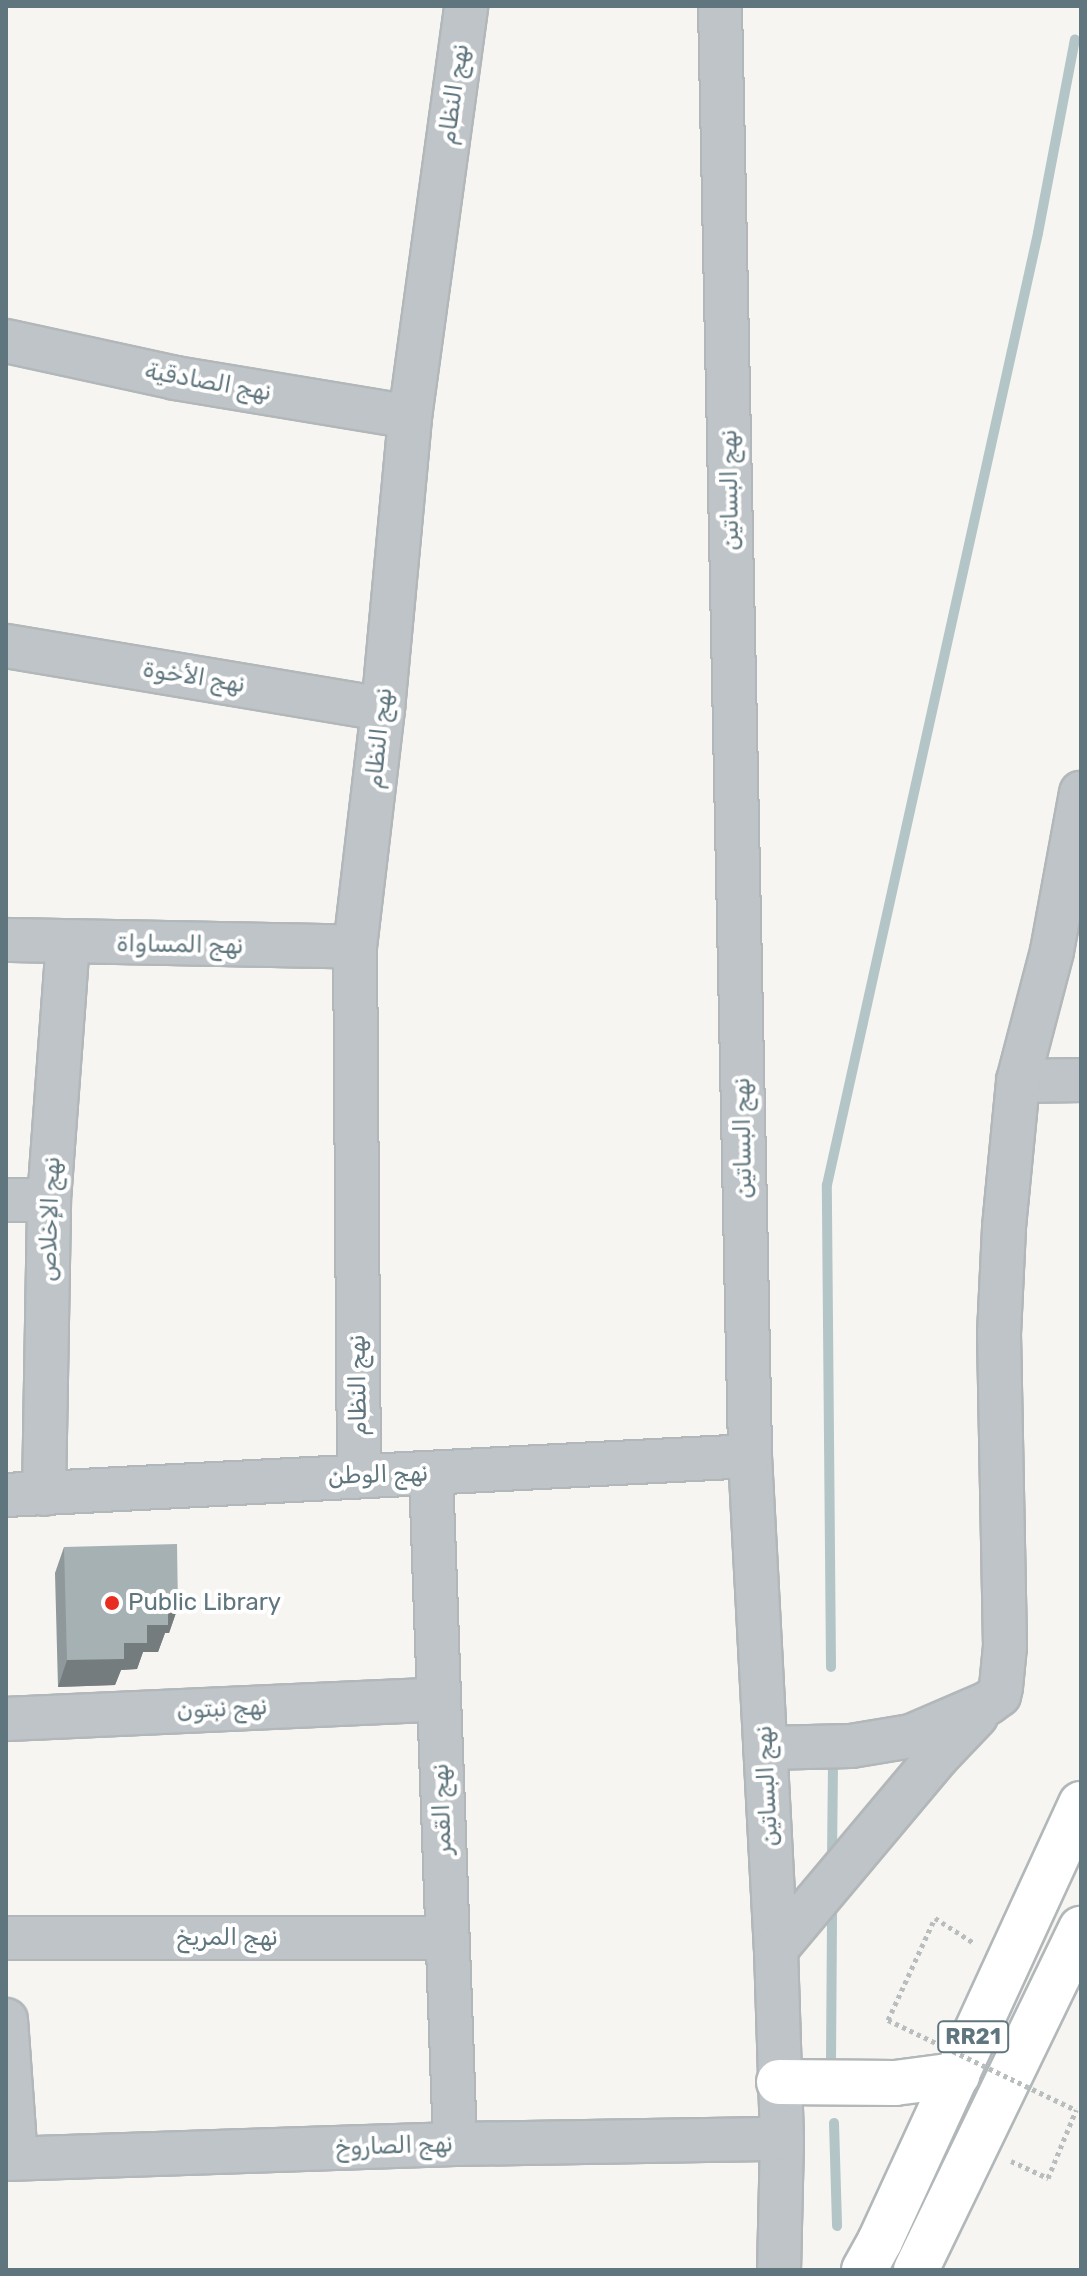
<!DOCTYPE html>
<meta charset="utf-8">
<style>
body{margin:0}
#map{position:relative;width:1087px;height:2276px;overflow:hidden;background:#f6f5f2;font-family:Rubik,"Noto Sans Arabic",sans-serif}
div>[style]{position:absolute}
.stream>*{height:10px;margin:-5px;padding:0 5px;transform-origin:5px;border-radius:5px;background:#b3c5c6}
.path>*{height:5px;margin-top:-2.5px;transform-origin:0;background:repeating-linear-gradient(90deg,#b8bdbe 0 4px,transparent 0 8px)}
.roads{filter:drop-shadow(2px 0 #b2b7b9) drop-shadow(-2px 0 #b2b7b9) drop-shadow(0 2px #b2b7b9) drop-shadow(0 -2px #b2b7b9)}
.minor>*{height:42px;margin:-21px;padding:0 21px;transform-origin:21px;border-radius:21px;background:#bec4c7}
.highway>*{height:44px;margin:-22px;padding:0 22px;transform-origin:22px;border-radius:22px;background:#fff}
.path-bridge>*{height:5px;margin-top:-2.5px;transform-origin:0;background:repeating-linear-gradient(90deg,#b8bdbe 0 4px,transparent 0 8px)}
.wall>*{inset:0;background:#8f989b}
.shaded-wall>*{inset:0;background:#747c7e}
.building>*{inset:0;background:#a6b1b4}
.dots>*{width:22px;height:22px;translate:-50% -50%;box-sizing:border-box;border:4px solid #fff;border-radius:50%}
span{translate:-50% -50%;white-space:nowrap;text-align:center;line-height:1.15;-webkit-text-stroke:8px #fff;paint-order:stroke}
.shield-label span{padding:2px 6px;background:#fff;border:2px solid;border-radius:6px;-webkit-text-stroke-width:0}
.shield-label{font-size:22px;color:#60767e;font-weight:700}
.street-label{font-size:24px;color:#60767e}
.poi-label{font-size:24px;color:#60767e}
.left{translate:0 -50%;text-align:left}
.frame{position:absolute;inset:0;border:8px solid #60767e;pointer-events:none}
</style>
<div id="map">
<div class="stream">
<div style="left:831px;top:1667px;width:482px;rotate:-90.5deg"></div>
<div style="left:827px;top:1185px;width:975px;rotate:-77.5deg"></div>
<div style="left:1038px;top:233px;width:197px;rotate:-79.2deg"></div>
<div style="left:832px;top:1859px;width:104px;rotate:-89.4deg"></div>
<div style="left:831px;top:2061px;width:158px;rotate:-89.6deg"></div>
<div style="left:834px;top:2123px;width:103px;rotate:88.3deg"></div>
</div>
<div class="path">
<div style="left:888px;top:2020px;width:112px;rotate:-65.3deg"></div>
<div style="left:935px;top:1918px;width:46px;rotate:32.7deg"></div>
<div style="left:1011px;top:2161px;width:41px;rotate:24.7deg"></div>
<div style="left:1048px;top:2178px;width:74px;rotate:-67.6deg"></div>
</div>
<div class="roads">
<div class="minor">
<div style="left:720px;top:6px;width:1450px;rotate:88.81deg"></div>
<div style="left:750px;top:1456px;width:494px;rotate:87deg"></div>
<div style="left:776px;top:1949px;width:190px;rotate:88.2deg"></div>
<div style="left:782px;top:2139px;width:131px;rotate:91.3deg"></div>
<div style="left:6px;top:341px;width:173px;rotate:12.3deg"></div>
<div style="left:175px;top:378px;width:238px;rotate:9.4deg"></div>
<div style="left:6px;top:646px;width:382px;rotate:9.5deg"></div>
<div style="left:6px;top:940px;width:349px;rotate:1.1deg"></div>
<div style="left:1018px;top:1081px;width:63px;rotate:-0.9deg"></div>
<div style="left:6px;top:1200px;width:43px"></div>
<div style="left:431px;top:1473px;width:671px;rotate:87.95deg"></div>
<div style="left:359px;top:1474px;width:527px;rotate:-90.43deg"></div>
<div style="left:355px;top:947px;width:240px;rotate:-83.3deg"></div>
<div style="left:383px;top:709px;width:293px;rotate:-84.7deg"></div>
<div style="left:410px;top:417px;width:415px;rotate:-82.2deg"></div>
<div style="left:44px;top:1494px;width:294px;rotate:-89deg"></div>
<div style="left:49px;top:1200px;width:257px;rotate:-85.8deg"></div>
<div style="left:6px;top:1495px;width:745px;rotate:-3deg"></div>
<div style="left:6px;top:1719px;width:433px;rotate:-2.6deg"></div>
<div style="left:765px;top:1748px;width:86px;rotate:-1.3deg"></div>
<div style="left:851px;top:1746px;width:61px;rotate:-9.5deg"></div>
<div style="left:911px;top:1736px;width:84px;rotate:-23.2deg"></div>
<div style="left:988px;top:1703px;width:14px;rotate:-36deg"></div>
<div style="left:999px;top:1695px;width:8px;rotate:-76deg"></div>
<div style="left:1001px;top:1687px;width:41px;rotate:-84.4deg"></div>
<div style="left:1005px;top:1646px;width:312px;rotate:-91.1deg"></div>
<div style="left:999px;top:1334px;width:107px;rotate:-87.3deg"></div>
<div style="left:1004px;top:1227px;width:147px;rotate:-84.5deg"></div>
<div style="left:1018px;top:1081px;width:134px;rotate:-75.3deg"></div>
<div style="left:1052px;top:951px;width:161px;rotate:-79.6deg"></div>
<div style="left:6px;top:1938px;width:441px"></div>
<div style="left:776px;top:1949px;width:251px;rotate:-50deg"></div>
<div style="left:937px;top:1757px;width:57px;rotate:-46.4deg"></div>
<div style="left:6px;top:2020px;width:138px;rotate:85.9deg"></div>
<div style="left:6px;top:2159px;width:449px;rotate:-1.9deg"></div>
<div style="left:455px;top:2144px;width:327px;rotate:-0.9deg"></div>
</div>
<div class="highway">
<div style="left:779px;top:2082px;width:116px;rotate:0.5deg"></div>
<div style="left:895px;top:2083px;width:63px;rotate:-7.4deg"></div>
<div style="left:864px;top:2270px;width:33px;rotate:-61deg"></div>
<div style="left:880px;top:2241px;width:481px;rotate:-65.3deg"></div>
<div style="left:916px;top:2270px;width:379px;rotate:-64.2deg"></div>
</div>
</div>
<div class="path-bridge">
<div style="left:888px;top:2020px;width:208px;rotate:25.6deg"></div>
</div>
<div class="wall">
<div style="clip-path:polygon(64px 1547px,178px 1607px,169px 1633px,165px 1633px,158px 1652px,143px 1652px,137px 1669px,121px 1670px,115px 1685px,58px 1687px,55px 1573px)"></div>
</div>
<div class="shaded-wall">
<div style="clip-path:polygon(168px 1607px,178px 1607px,169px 1633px,165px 1633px,158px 1652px,143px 1652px,137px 1669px,121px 1670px,115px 1685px,58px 1687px,67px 1660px,124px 1643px)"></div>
</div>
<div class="building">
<div style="clip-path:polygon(177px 1544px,178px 1607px,168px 1607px,168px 1625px,147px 1625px,147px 1643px,124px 1643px,124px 1659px,67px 1660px,64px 1547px)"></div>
</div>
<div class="dots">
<div style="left:112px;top:1603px;background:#e82e20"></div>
</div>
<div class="shield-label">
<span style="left:973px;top:2037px">RR21</span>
</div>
<div class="street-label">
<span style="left:454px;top:94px;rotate:-82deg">نهج النظام</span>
<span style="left:208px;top:382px;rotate:10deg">نهج الصادقية</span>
<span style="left:730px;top:490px;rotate:-91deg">نهج البساتين</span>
<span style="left:194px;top:677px;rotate:9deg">نهج الأخوة</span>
<span style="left:379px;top:738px;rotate:-84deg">نهج النظام</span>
<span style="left:180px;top:945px;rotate:1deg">نهج المساواة</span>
<span style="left:743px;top:1138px;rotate:-91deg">نهج البساتين</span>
<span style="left:50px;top:1219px;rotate:-88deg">نهج الإخلاص</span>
<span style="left:358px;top:1385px;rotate:-91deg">نهج النظام</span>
<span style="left:378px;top:1475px;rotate:-2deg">نهج الوطن</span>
<span style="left:222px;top:1709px;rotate:-3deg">نهج نبتون</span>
<span style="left:767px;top:1786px;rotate:-93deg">نهج البساتين</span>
<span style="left:442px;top:1809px;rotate:-92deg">نهج القمر</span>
<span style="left:227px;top:1938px">نهج المريخ</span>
<span style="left:394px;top:2146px;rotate:-2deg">نهج الصاروخ</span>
</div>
<div class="poi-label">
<span class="left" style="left:128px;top:1603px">Public Library</span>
</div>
<div class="frame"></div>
</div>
